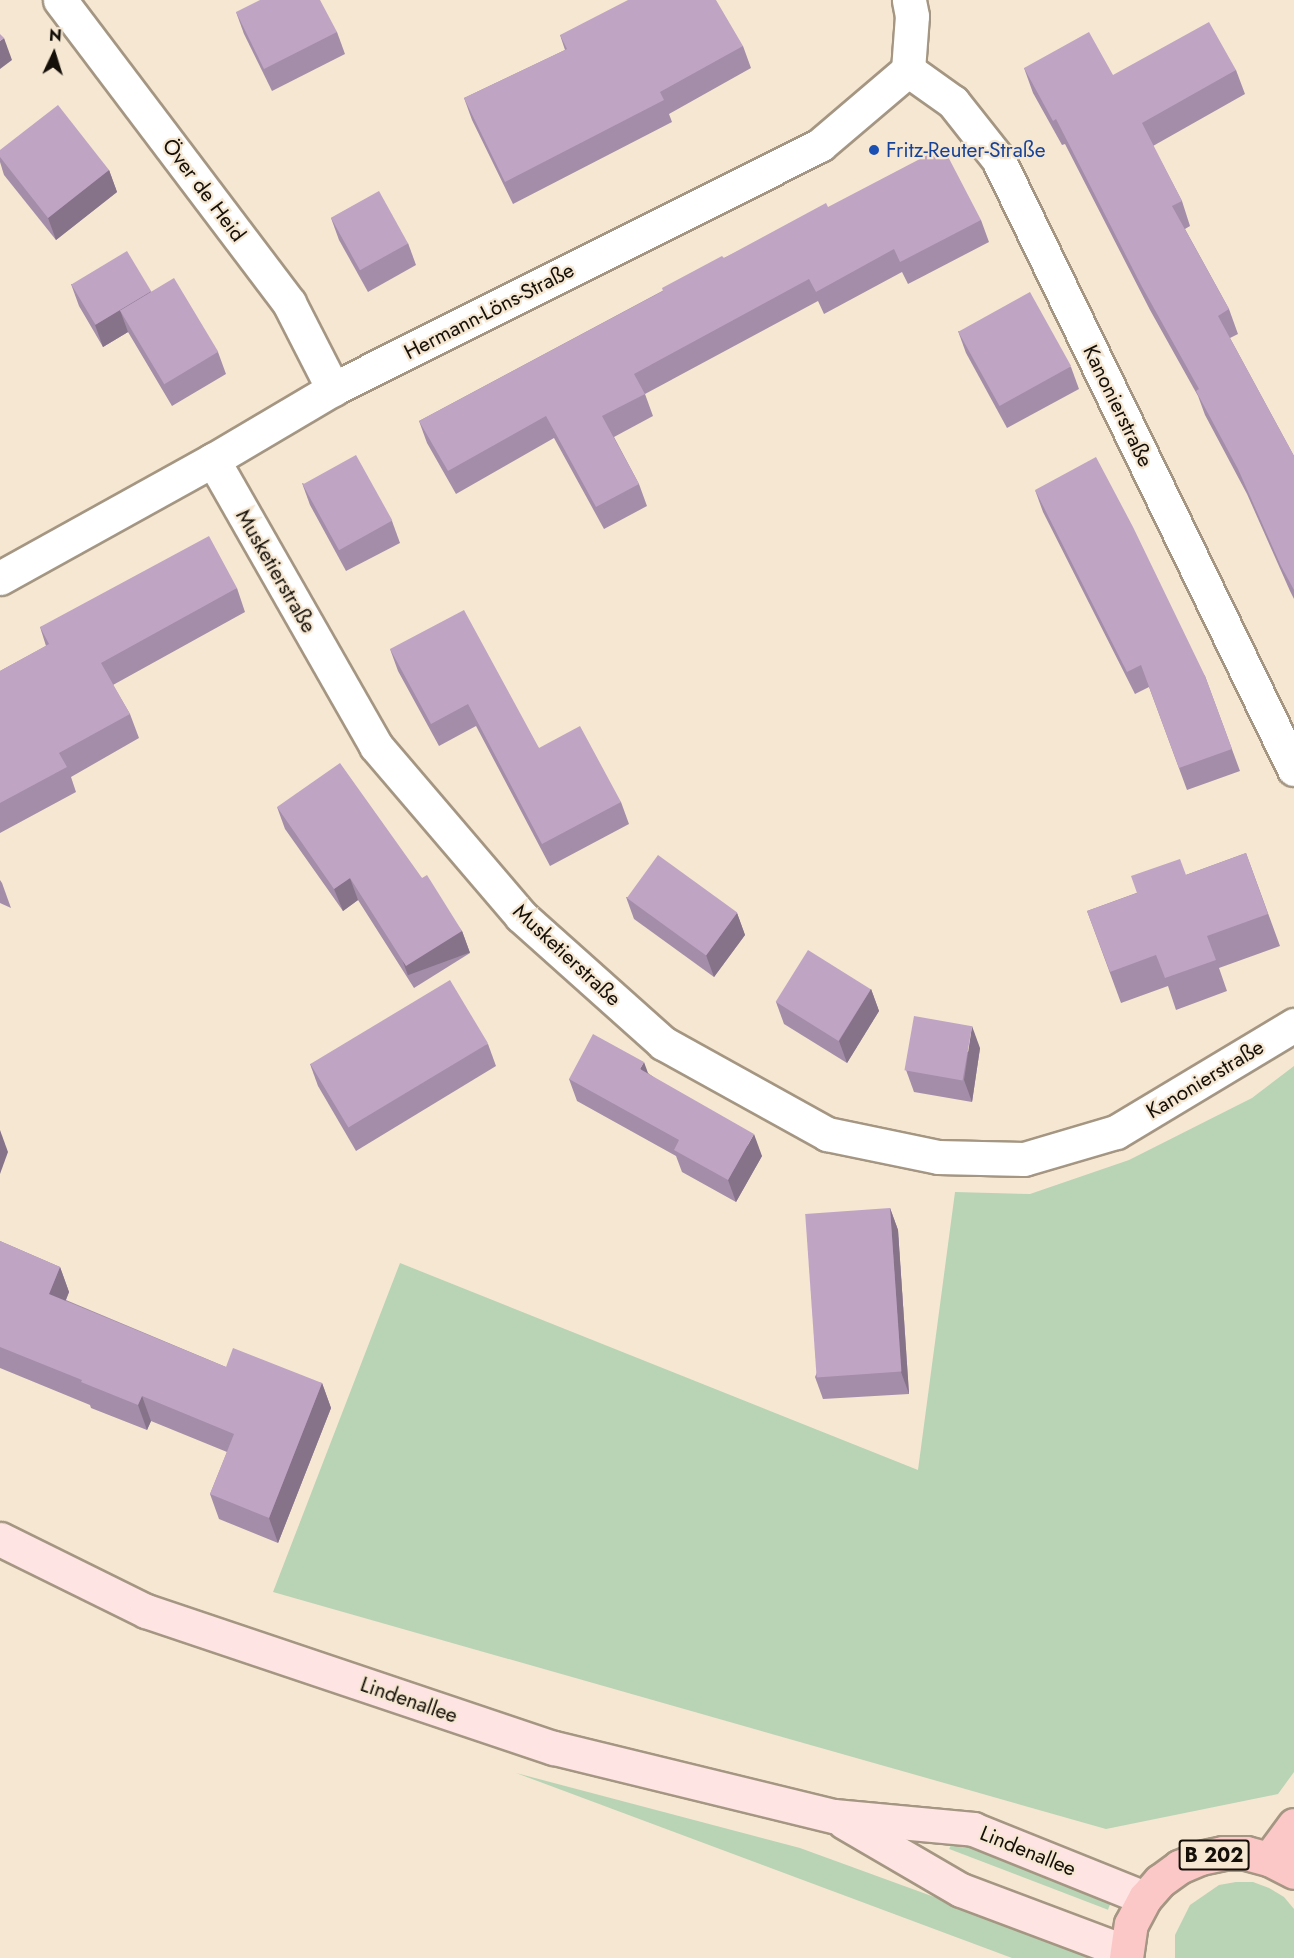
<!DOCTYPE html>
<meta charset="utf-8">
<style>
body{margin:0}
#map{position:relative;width:1294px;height:1958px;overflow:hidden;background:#f6e7d2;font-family:Jost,sans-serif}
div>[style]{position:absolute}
.green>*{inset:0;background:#b9d3b5;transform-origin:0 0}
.roads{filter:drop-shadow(2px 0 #a49682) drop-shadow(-2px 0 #a49682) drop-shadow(0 2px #a49682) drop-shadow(0 -2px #a49682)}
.street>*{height:33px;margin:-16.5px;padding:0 16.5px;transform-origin:16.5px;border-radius:16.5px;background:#fff}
.secondary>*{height:33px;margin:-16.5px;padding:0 16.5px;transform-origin:16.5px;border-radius:16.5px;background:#fee4e3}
.primary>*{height:33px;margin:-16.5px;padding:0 16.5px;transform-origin:16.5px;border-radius:16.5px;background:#fcc8c7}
.wall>*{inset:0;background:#a48da9}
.shaded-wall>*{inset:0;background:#867389;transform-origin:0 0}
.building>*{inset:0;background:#bfa4c4;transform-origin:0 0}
.dots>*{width:16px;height:16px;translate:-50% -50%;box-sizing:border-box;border:3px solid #f6e7d2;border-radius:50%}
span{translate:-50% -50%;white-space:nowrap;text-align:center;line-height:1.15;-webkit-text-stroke:4.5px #f6e7d2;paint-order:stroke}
.shield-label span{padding:2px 4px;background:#f6e7d2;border:2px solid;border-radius:4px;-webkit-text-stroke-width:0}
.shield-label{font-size:20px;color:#140f08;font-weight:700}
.transit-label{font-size:21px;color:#164399}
.left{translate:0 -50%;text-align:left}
.street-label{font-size:21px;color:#140f08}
.north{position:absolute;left:24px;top:24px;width:60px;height:60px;-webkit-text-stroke:4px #f6e7d2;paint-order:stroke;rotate:4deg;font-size:16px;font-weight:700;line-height:24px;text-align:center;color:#140f08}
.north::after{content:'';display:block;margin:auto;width:21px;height:27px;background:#140f08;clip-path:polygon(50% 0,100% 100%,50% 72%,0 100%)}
</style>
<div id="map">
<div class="green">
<div style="clip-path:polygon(1294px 1066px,1294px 1772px,1278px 1794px,1106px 1829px,273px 1592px,400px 1263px,918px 1470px,955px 1192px,1030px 1194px,1129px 1160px,1252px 1098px)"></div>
<div style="clip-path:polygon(516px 1773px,800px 1848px,1085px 1952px,1091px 1958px,1012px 1958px)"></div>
<div style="left:955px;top:1834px;width:170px;height:16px;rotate:21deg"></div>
<div style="clip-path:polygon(1236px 1882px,1253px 1882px,1269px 1888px,1284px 1897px,1294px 1909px,1294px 1958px,1175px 1958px,1175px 1935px,1190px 1905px,1219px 1885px)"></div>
</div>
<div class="roads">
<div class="street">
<div style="left:60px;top:0;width:380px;rotate:52.9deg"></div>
<div style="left:289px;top:303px;width:97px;rotate:62.9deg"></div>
<div style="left:908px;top:70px;width:55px;rotate:35.4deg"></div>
<div style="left:953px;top:102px;width:73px;rotate:51.7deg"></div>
<div style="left:998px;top:159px;width:678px;rotate:64.12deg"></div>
<div style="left:213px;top:460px;width:329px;rotate:60.3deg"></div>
<div style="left:376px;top:746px;width:223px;rotate:49.5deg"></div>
<div style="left:521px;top:916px;width:191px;rotate:41.8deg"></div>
<div style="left:663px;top:1043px;width:188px;rotate:29deg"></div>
<div style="left:827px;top:1134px;width:113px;rotate:11.7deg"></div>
<div style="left:938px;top:1157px;width:86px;rotate:1.3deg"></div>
<div style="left:1024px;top:1159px;width:96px;rotate:-16.4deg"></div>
<div style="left:1116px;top:1132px;width:208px;rotate:-31deg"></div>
<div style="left:0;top:578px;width:244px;rotate:-29deg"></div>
<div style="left:213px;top:460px;width:139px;rotate:-30.6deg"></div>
<div style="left:333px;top:389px;width:545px;rotate:-26.61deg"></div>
<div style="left:820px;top:145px;width:116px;rotate:-40.4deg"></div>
<div style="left:908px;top:70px;width:54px;rotate:-85.8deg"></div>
<div style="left:912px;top:16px;width:16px;rotate:-101deg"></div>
</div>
<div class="secondary">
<div style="left:0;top:1539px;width:163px;rotate:26.3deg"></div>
<div style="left:146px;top:1611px;width:430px;rotate:18.6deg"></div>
<div style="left:554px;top:1748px;width:288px;rotate:13.7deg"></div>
<div style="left:834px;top:1816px;width:140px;rotate:5.3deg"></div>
<div style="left:973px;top:1829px;width:185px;rotate:21.9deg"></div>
<div style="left:844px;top:1822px;width:135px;rotate:30.2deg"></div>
<div style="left:961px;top:1890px;width:176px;rotate:20.6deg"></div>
</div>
<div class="primary">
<div style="left:1269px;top:1859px;width:42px;rotate:-53.7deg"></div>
<div style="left:1126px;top:1958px;width:34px;rotate:-82deg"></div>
<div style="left:1131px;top:1924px;width:30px;rotate:-62deg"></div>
<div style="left:1145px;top:1898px;width:23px;rotate:-49deg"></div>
<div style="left:1160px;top:1881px;width:24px;rotate:-36deg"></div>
<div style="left:1179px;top:1867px;width:23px;rotate:-23deg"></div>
<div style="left:1200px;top:1858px;width:24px;rotate:-12deg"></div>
<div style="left:1223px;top:1853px;width:23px"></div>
<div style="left:1246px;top:1853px;width:24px;rotate:15deg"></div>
<div style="left:1269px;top:1859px;width:28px;rotate:27deg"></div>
</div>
</div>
<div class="wall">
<div style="clip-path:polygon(236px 12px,337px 32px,345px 54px,272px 91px,244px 34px)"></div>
<div style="clip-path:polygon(560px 35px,743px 46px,751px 68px,669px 114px,672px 122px,513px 204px,472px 120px,464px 98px,565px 50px)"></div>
<div style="clip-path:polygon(1024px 68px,1113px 75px,1236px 70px,1245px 94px,1153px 146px,1182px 201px,1190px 226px,1185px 229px,1229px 309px,1238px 334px,1230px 338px,1294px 456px,1294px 599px,1290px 591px,1247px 494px,1205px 415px,1198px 396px,1150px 310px,1065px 144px,1062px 145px,1033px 93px)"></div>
<div style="clip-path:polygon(0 150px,109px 170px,117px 192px,56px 240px,4px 175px,0 162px)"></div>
<div style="clip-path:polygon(828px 207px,981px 220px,989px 242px,908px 284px,902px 272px,824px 314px,818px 301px,645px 394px,653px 416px,614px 437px,639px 484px,647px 506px,604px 529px,554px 438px,456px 494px,427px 443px,419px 421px,724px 258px)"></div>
<div style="clip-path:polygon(331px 218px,408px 243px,416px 265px,368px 292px,339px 240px)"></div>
<div style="clip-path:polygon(71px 284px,151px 292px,218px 352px,226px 374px,172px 406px,128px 332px,103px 347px,79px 306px)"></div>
<div style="clip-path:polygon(958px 331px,1071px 367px,1079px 389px,1007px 428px,966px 353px)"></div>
<div style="clip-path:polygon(302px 483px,392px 521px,400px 543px,346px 571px,310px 505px)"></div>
<div style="clip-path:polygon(1035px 490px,1205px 676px,1240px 771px,1187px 790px,1149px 687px,1135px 694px,1043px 512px)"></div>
<div style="clip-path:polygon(237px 588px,245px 612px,113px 685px,130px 714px,139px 738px,71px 777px,76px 792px,0 833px,0 671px,46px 646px,40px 627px)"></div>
<div style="clip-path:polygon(390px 649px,539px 748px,621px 802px,629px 824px,550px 866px,476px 726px,439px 746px,398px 671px)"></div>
<div style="clip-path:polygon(277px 807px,422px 878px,462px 931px,470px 953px,414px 988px,358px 900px,343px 911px,285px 829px)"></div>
<div style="clip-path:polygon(1246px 853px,1280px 946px,1219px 968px,1227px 991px,1176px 1010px,1168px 986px,1121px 1003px,1087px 911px)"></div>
<div style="clip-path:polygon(0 880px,2px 883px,11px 908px,0 903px)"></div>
<div style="clip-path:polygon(626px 897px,737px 913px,745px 935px,714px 977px,634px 919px)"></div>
<div style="clip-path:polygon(871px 989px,879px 1011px,847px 1063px,784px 1024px,776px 1002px)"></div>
<div style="clip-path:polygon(488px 1044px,496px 1066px,356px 1151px,318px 1086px,310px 1064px)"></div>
<div style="clip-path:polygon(980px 1048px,972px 1102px,914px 1092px,906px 1070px)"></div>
<div style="clip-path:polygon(648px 1073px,762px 1156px,736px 1202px,682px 1172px,676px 1156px,577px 1101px,569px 1079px)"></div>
<div style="clip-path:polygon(890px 1208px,898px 1230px,909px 1394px,823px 1399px,815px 1377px)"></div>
<div style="clip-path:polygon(0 1241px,60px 1267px,69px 1292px,66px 1300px,226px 1367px,322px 1383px,331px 1408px,278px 1543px,219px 1519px,210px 1494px,227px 1452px,151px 1421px,147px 1430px,91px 1408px,90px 1405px,0 1368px)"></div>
</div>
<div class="shaded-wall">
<div style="clip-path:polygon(4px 38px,12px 60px,0 69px,0 41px)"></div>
<div style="clip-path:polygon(109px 170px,117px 192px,56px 240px,48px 218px)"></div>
<div style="clip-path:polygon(151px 291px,159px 313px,120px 310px,128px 332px,103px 347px,95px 325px)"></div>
<div style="clip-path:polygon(350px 878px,358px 900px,343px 911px,334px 889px)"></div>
<div style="clip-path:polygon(737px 913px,745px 935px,714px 977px,706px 955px)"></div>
<div style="left:462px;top:931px;width:23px;height:66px;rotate:70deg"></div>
<div style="clip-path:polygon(871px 989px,879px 1011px,847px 1063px,839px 1041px)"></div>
<div style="clip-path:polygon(972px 1026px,980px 1048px,972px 1102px,964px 1080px)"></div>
<div style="clip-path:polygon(644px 1062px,652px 1084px,640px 1069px)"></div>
<div style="clip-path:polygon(0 1130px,8px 1152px,0 1174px)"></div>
<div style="clip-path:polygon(754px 1134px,762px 1156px,736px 1202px,728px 1180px)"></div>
<div style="clip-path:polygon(890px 1208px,898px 1230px,909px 1394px,901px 1372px)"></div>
<div style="clip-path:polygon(60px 1267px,69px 1292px,58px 1319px,49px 1294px)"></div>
<div style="clip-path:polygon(322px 1383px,331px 1408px,278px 1543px,269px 1518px)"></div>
<div style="clip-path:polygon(142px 1396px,151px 1421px,147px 1430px,138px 1405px)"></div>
</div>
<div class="building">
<div style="clip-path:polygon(260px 0,320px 0,337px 32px,264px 69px,236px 12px)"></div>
<div style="clip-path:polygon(628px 0,716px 0,743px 46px,660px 92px,664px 100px,505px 182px,464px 98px,567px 49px,560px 35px)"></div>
<div style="clip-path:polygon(1209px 22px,1236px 70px,1142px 123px,1182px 201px,1172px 206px,1229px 309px,1218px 316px,1294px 456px,1294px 590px,1281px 566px,1238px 469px,1196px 391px,1199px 389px,1141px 285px,1056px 119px,1053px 121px,1024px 68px,1089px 32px,1113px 75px)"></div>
<div style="clip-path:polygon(0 34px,4px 38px,0 41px)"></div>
<div style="clip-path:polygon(58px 105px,109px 170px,48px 218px,0 157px,0 150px)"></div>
<div style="clip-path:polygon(943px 147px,981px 220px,900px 262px,894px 249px,816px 292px,809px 279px,634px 374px,645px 394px,602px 416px,639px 484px,596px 507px,546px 416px,448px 471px,419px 421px,663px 291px,662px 288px,722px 256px,724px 258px,826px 203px,828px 207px)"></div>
<div style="left:379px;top:191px;width:60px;height:55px;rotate:61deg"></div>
<div style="left:127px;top:251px;width:47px;height:65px;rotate:59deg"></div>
<div style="left:174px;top:278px;width:86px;height:63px;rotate:59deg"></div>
<div style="left:1030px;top:292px;width:85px;height:82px;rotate:61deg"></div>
<div style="left:356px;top:455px;width:75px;height:61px;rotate:61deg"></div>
<div style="clip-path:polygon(1096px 457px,1133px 527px,1205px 676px,1232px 749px,1179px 768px,1141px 665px,1127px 672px,1035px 490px)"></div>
<div style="clip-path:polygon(209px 536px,237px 588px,101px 663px,130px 714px,59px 753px,67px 767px,0 803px,0 671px,49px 644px,40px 627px)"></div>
<div style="clip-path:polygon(464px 610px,539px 748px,580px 726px,621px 802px,542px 844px,468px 704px,431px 724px,390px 649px)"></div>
<div style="clip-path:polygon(340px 763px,422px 878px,427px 875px,462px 931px,406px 966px,350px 878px,334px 889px,277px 807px)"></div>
<div style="clip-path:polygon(1246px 853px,1268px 914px,1207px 936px,1216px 960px,1165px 978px,1156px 955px,1110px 972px,1087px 911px,1137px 893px,1131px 876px,1180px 859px,1186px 875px)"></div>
<div style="left:658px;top:855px;width:98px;height:53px;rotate:36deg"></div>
<div style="left:808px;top:950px;width:74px;height:61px;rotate:32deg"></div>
<div style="left:450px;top:980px;width:74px;height:163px;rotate:59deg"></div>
<div style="left:914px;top:1016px;width:59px;height:55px;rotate:10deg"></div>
<div style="clip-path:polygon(593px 1034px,644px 1062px,640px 1069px,754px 1134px,728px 1180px,674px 1150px,679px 1140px,569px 1079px)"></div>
<div style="left:890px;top:1208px;width:164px;height:85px;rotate:86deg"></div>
<div style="clip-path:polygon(0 1241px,60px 1267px,49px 1294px,226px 1367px,233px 1348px,322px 1383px,269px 1518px,210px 1494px,234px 1434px,142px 1396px,138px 1405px,81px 1382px,82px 1380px,0 1347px)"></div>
</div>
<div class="dots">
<div style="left:874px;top:150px;background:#1a4fb4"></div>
</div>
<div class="shield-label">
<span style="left:1214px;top:1855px">B 202</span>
</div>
<div class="transit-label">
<span class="left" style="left:886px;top:150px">Fritz-Reuter-Straße</span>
</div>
<div class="street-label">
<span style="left:204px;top:190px;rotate:53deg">Över de Heid</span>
<span style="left:489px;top:311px;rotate:-27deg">Hermann-Löns-Straße</span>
<span style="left:1118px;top:406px;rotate:64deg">Kanonierstraße</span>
<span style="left:276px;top:571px;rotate:60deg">Musketierstraße</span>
<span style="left:567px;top:955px;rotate:43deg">Musketierstraße</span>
<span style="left:1205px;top:1079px;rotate:-31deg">Kanonierstraße</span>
<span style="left:409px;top:1700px;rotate:19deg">Lindenallee</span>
<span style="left:1028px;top:1851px;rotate:22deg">Lindenallee</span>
</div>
<div class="north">N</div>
</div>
